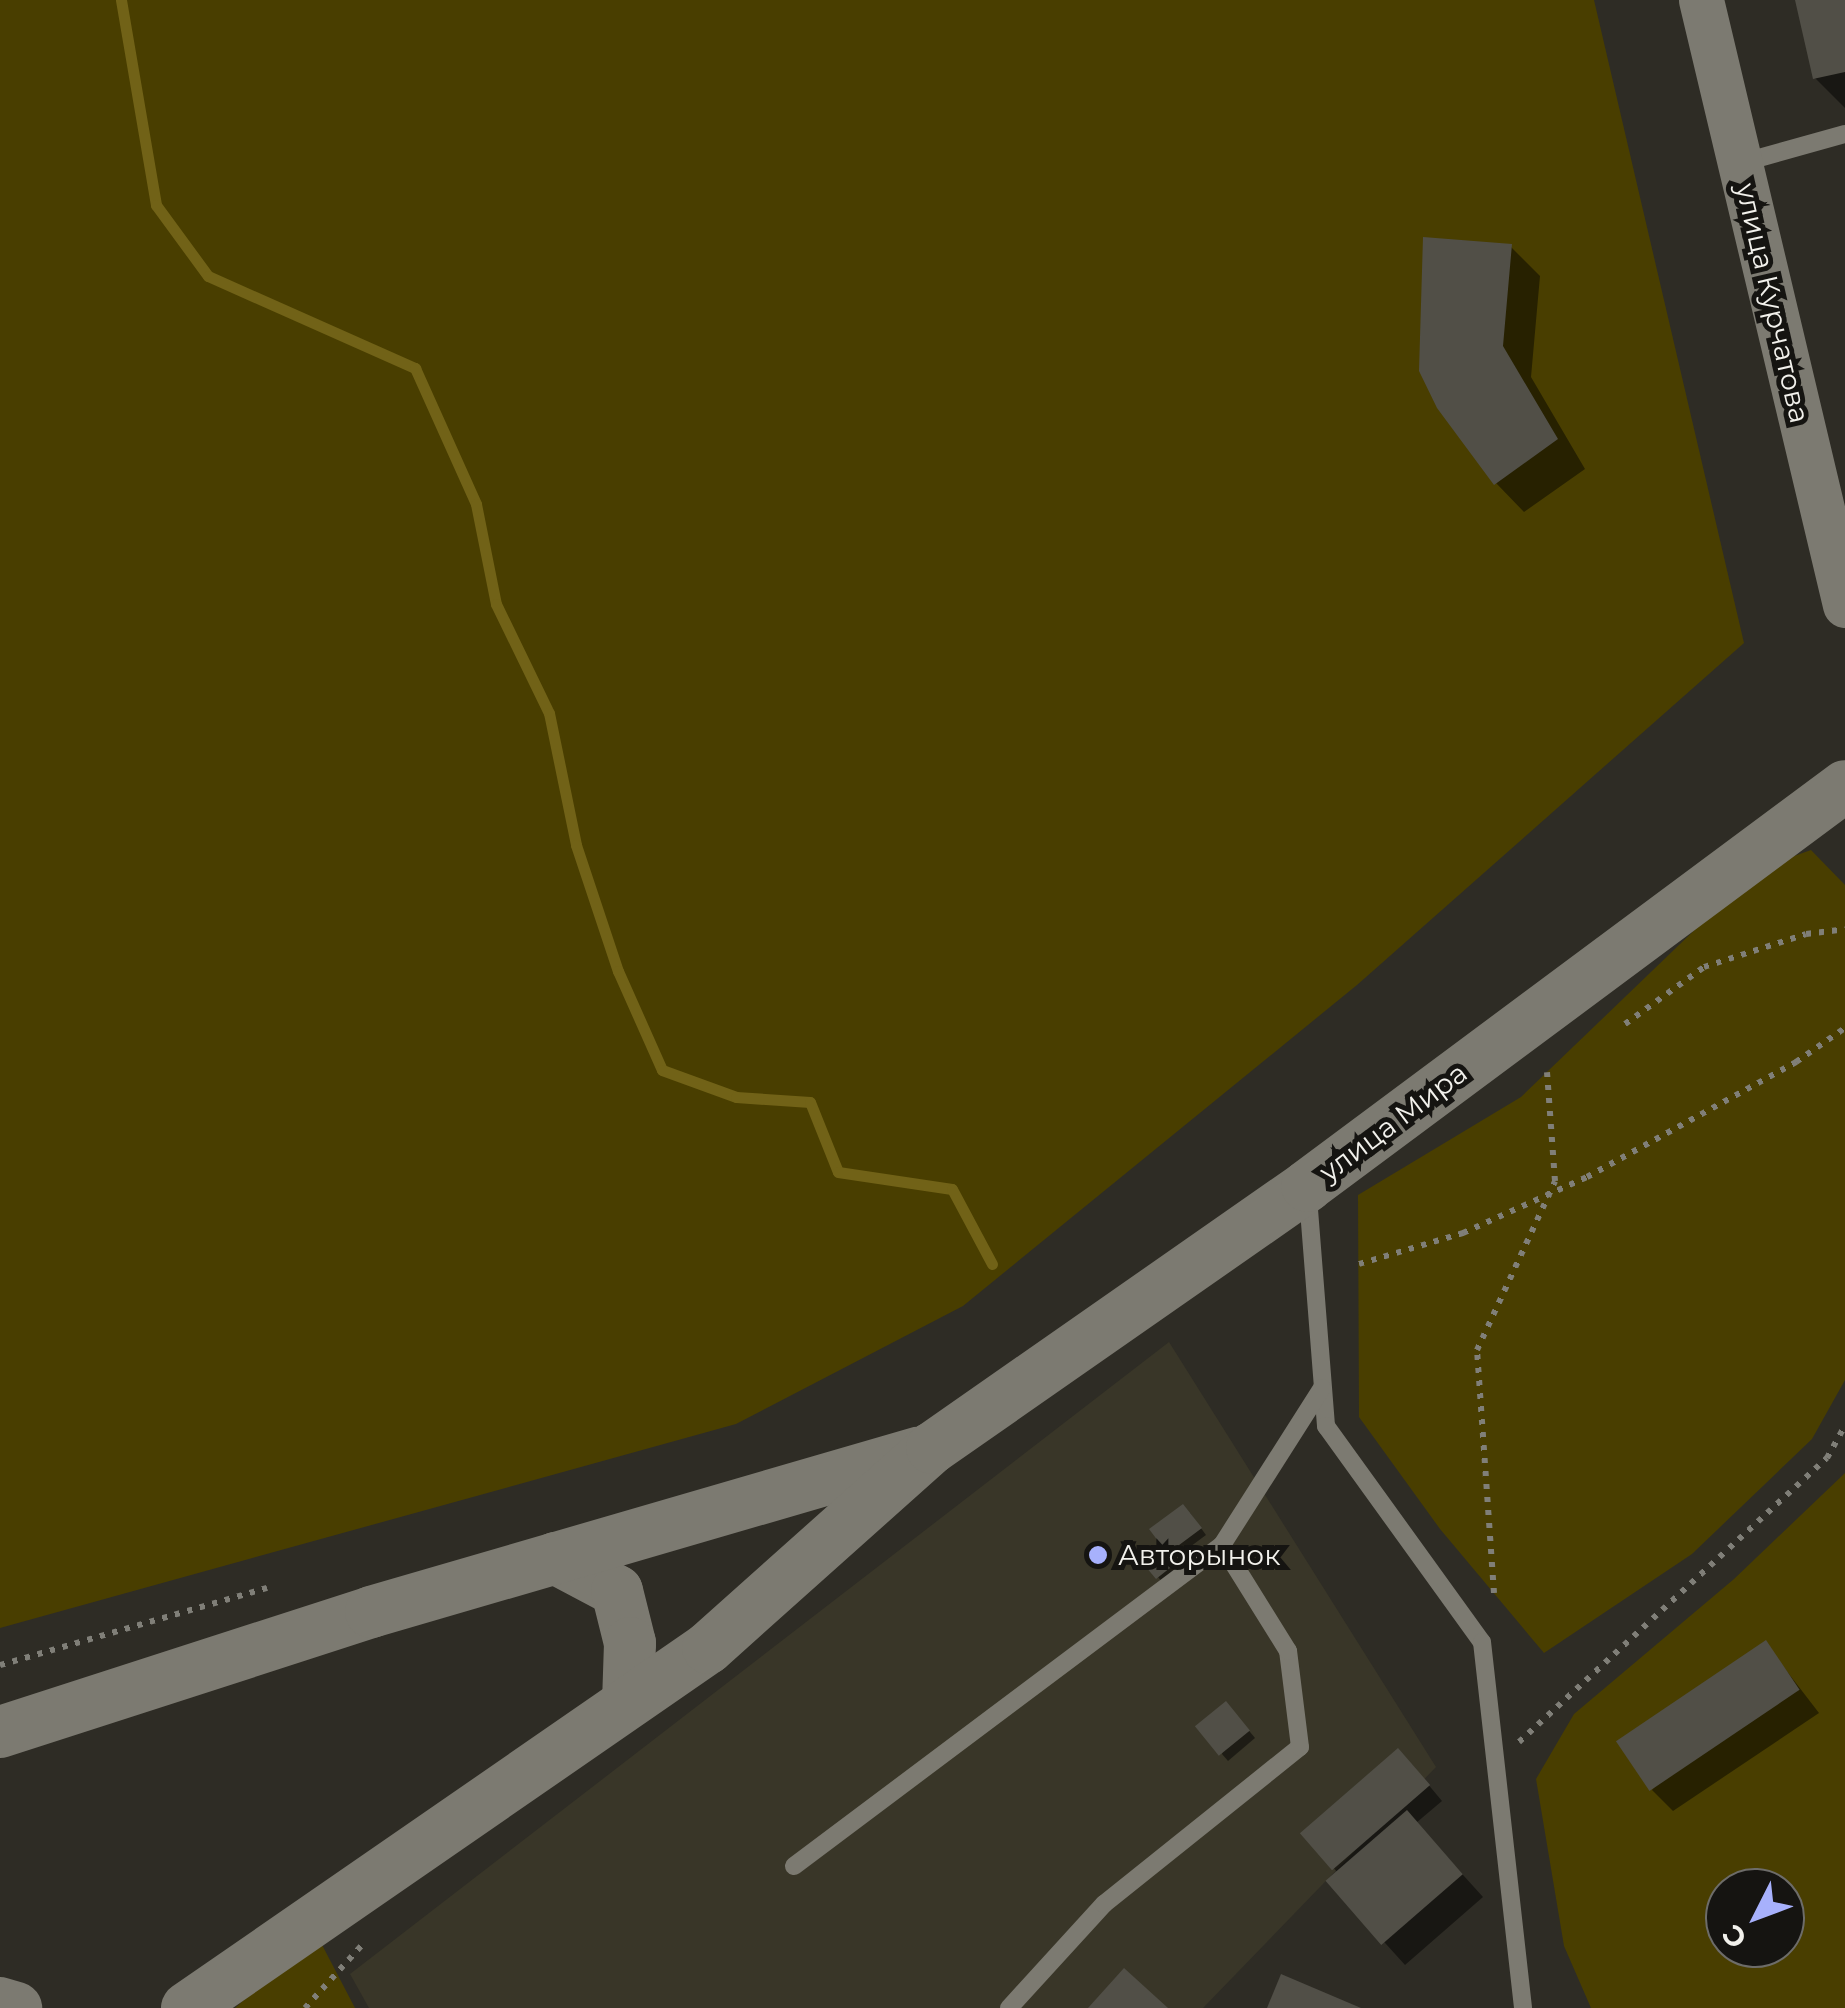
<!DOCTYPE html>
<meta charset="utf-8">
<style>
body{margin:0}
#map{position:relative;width:1845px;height:2008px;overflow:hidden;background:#2e2c25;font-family:Montserrat,sans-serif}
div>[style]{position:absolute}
.built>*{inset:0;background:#393628}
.green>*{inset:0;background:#493e00}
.shadow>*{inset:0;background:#0007}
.stream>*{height:11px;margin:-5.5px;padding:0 5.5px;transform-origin:5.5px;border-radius:5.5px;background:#716217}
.building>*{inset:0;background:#514f47;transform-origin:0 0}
.path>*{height:6px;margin-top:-3px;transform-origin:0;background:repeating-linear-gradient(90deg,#807f78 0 5px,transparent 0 13px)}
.service>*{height:18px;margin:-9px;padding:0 9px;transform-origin:9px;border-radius:9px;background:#7c7a71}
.tertiary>*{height:45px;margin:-22.5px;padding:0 22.5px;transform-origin:22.5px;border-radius:22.5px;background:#7c7a71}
.secondary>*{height:52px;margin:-26px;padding:0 26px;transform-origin:26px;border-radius:26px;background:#7c7a71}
.dots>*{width:28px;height:28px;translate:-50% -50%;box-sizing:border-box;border:5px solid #151411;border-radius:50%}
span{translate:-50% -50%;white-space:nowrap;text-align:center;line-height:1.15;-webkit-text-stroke:10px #151411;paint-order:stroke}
.street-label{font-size:28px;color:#f2f1ec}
.poi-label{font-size:28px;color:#f2f1ec}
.left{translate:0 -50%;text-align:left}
.north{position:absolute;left:1705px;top:1868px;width:100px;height:100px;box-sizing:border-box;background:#151411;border:2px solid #6d6c69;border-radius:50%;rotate:228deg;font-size:28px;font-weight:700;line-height:40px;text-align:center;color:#f2f1ec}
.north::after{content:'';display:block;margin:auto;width:35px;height:45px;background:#a7b1fc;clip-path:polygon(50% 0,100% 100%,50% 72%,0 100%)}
</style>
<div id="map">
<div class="built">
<div style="clip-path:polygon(1169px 1342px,1436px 1767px,1203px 2008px,369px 2008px,350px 1974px)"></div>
</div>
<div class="green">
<div style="clip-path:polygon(0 0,1594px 0,1744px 643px,1357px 985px,963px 1306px,736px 1424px,0 1628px)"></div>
<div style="clip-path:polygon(1811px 850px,1845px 885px,1845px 1380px,1812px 1439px,1692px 1554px,1544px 1653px,1440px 1529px,1359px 1417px,1358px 1195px,1521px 1097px,1758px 869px)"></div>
<div style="clip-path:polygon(evenodd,1845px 1473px,1845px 2008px,1591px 2008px,1564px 1946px,1536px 1779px,1574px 1714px,1734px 1579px,1845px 1473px,1725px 1888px,1785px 1888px,1785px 1948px,1725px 1948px,1725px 1888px)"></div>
<div style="clip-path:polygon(320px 1941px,355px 2008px,235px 2008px,255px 1990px)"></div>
</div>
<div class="shadow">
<div style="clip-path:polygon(1797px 0,1845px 0,1845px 108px,1815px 78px)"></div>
<div style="clip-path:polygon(1425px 240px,1511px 247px,1540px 276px,1531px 377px,1585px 469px,1524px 512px,1496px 483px)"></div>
<div style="clip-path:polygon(1190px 1513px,1206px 1535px,1171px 1561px,1179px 1572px,1164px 1584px,1158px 1577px,1164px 1546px)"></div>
<div style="clip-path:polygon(1765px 1643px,1819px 1713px,1673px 1811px,1652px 1790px)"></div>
<div style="clip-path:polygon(1232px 1710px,1255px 1738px,1228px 1761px,1222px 1754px)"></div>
<div style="clip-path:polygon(1412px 1765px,1442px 1801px,1416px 1823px,1483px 1897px,1405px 1965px,1329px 1881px,1338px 1873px,1302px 1833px)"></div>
</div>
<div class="stream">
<div style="left:121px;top:0;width:208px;rotate:80.3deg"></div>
<div style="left:156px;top:205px;width:88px;rotate:53.8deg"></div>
<div style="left:208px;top:276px;width:227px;rotate:24deg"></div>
<div style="left:415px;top:368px;width:149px;rotate:65.8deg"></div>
<div style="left:476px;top:504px;width:102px;rotate:78.7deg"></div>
<div style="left:496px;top:604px;width:121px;rotate:64.1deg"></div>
<div style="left:549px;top:713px;width:135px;rotate:78.4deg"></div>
<div style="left:576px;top:845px;width:133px;rotate:71.6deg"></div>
<div style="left:618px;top:971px;width:108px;rotate:66deg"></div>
<div style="left:662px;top:1070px;width:79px;rotate:20deg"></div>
<div style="left:736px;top:1097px;width:74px;rotate:3.9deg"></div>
<div style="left:810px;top:1102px;width:75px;rotate:68.2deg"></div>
<div style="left:838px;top:1172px;width:115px;rotate:8.5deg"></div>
<div style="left:952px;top:1189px;width:85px;rotate:61.9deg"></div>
</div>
<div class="building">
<div style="clip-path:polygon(1795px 0,1845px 0,1845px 72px,1813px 79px)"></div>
<div style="clip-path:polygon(1423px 237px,1512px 244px,1503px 346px,1558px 439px,1494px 485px,1437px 408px,1419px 371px)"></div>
<div style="clip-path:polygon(1183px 1504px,1202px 1528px,1167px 1554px,1175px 1564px,1156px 1579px,1141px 1561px,1161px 1545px,1149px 1529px)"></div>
<div style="left:1766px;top:1640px;width:60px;height:181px;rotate:56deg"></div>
<div style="left:1226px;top:1701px;width:38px;height:40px;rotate:51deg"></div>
<div style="left:1398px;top:1748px;width:49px;height:130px;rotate:49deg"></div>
<div style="left:1407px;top:1810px;width:85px;height:108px;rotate:49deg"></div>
<div style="clip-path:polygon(1124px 1968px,1168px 2008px,1088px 2008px)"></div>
<div style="clip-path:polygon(1281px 1974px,1361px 2008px,1267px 2008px)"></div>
</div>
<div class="path">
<div style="left:1625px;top:1024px;width:97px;rotate:-35.8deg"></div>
<div style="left:1704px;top:967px;width:107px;rotate:-17.9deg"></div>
<div style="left:1806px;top:934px;width:39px;rotate:-7deg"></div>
<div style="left:1359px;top:1264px;width:109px;rotate:-16.6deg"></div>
<div style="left:1463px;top:1233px;width:136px;rotate:-24.3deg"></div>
<div style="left:1587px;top:1177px;width:239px;rotate:-28.8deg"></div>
<div style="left:1796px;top:1062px;width:60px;rotate:-34.8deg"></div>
<div style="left:1494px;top:1593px;width:244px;rotate:-94deg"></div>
<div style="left:1477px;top:1350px;width:186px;rotate:-65.2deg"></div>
<div style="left:1555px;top:1181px;width:109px;rotate:-94.2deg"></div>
<div style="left:0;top:1665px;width:278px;rotate:-16.1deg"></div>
<div style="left:1519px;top:1742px;width:419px;rotate:-42.7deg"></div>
<div style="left:1827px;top:1458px;width:38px;rotate:-61deg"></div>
<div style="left:305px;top:2008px;width:84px;rotate:-47.9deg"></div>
</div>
<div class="service">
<div style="left:1741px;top:163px;width:108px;rotate:-15.6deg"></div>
<div style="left:1308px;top:1197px;width:230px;rotate:85.5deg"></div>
<div style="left:1326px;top:1426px;width:266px;rotate:54.2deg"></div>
<div style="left:1482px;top:1642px;width:368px;rotate:83.6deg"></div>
<div style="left:794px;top:1866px;width:535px;rotate:-36.87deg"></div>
<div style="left:1009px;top:2008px;width:141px;rotate:-47.6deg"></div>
<div style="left:1104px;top:1904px;width:251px;rotate:-38.7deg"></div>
<div style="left:1300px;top:1747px;width:97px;rotate:-97.1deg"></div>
<div style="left:1288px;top:1651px;width:125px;rotate:-121.9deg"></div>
<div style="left:1222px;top:1545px;width:186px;rotate:-57.5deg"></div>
</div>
<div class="tertiary">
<div style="left:1701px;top:0;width:622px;rotate:76.61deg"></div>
</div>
<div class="secondary">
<div style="left:555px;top:1558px;width:70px;rotate:28deg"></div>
<div style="left:617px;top:1591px;width:54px;rotate:76deg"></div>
<div style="left:630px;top:1643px;width:59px;rotate:91.9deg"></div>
<div style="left:0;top:1732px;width:390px;rotate:-17.9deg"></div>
<div style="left:371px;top:1612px;width:569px;rotate:-16.24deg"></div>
<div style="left:0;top:2003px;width:17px;rotate:17deg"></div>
<div style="left:187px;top:2008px;width:633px;rotate:-34.64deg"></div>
<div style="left:708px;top:1648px;width:300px;rotate:-41.8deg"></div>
<div style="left:932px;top:1448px;width:457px;rotate:-34.9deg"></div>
<div style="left:1307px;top:1186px;width:670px;rotate:-36.63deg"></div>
</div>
<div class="dots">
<div style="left:1098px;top:1555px;background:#a7b1fc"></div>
</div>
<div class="street-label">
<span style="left:1773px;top:303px;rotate:77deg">улица Курчатова</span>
<span style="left:1393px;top:1122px;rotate:-37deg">улица Мира</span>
</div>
<div class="poi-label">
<span class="left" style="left:1118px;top:1555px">Авторынок</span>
</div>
<div class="north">С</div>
</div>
